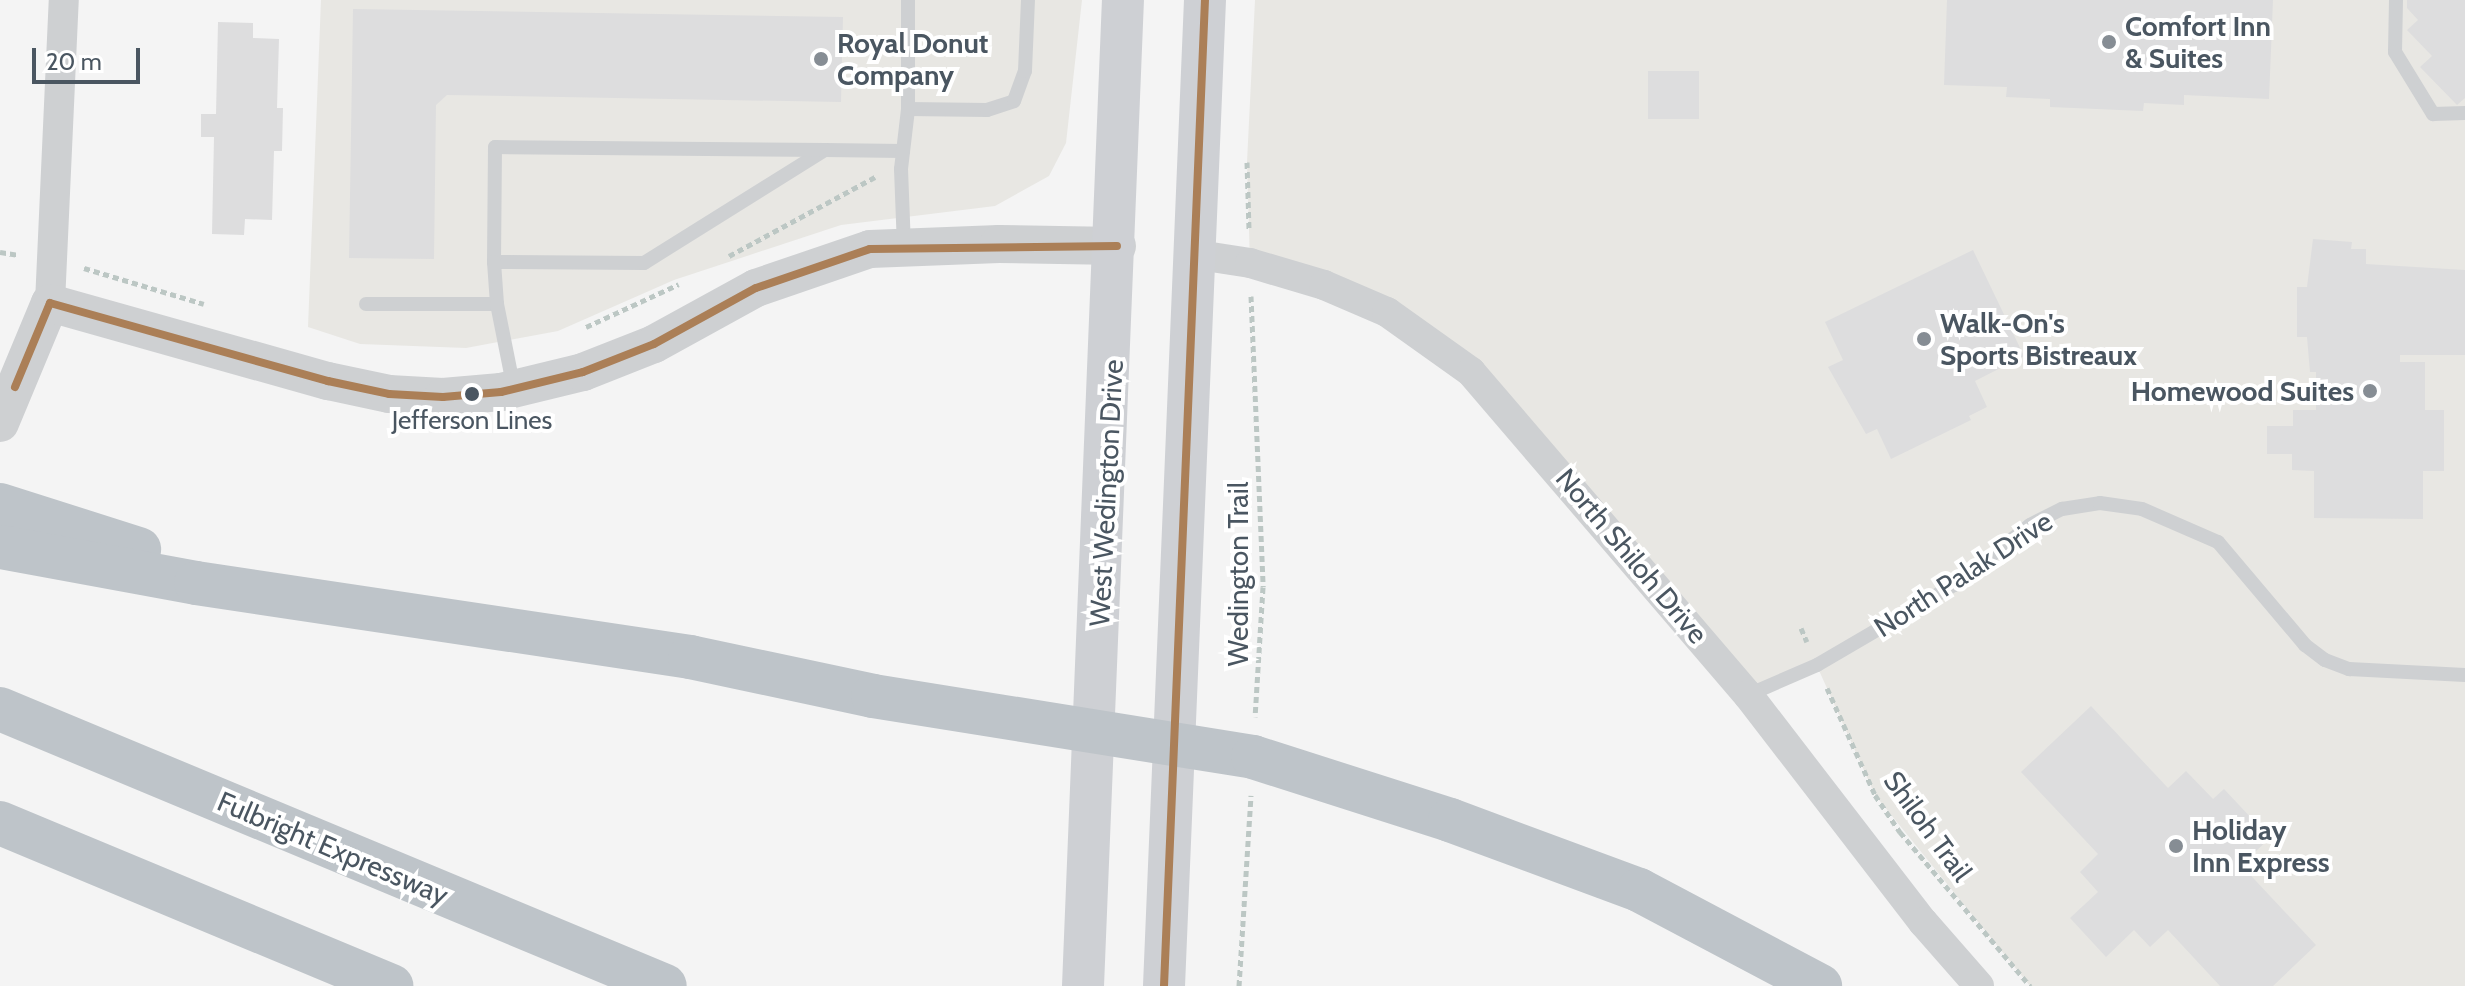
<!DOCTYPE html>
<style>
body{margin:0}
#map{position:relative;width:2465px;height:986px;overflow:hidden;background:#f4f4f4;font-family:Cabin,sans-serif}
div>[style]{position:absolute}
.commercial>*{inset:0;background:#e8e7e3}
.building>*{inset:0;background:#ddddde;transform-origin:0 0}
.path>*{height:5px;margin-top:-2.5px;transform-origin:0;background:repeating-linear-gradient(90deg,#bcc7c4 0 6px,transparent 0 10px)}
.service>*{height:14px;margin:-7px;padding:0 7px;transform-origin:7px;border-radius:7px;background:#ced0d2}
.minor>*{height:30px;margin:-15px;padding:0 15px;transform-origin:15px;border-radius:15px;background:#ced0d2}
.tertiary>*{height:38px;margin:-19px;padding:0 19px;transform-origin:19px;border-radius:19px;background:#ced0d2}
.secondary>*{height:42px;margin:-21px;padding:0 21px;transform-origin:21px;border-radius:21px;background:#ced0d4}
.motorway>*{height:44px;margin:-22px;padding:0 22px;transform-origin:22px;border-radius:22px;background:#bec4c9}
.bus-1>*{height:8px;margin:-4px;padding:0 4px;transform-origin:4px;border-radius:4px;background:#ab7f57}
.dots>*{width:22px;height:22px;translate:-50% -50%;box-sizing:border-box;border:4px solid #fff;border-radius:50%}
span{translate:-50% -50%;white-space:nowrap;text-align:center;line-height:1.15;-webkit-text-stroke:8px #fff;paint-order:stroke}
.bus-label{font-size:26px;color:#4a5661}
.poi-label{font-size:28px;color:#4a5661;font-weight:700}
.left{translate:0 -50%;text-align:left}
.right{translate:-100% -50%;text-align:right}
.street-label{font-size:28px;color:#4a5661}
.scale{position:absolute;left:32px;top:48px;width:108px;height:36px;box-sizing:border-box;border:4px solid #4a5661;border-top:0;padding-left:10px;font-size:24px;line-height:28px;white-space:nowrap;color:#4a5661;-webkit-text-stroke:6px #fff;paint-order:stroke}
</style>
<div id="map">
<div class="commercial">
<div style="clip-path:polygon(321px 0,1082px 0,1066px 143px,1049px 176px,995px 206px,841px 225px,674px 280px,558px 331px,466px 348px,360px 344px,308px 327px)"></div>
<div style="clip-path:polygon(1255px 0,2465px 0,2465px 986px,2030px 986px,1875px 795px,1817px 666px,1748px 695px,1428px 337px,1250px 263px,1247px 162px)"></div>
</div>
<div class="building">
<div style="clip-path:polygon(1947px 0,2273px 0,2269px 99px,2184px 95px,2184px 105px,2144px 103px,2143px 111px,2050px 107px,2050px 99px,2006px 97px,2007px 87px,1944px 85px)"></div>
<div style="clip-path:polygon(2407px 0,2465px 0,2465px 98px,2457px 105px,2420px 67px,2432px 56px,2407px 30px,2418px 20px,2407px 8px)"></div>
<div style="clip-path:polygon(353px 9px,843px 17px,841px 102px,447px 95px,436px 105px,434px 259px,349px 258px)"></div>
<div style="clip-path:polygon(218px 22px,253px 23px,253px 38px,279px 39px,277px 108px,283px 108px,282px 151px,274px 151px,272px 220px,245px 219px,244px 235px,212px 234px,214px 137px,201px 137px,201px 114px,216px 114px)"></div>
<div style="left:1648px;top:71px;width:51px;height:48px"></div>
<div style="clip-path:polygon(2313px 239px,2352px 242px,2351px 249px,2366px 249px,2366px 264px,2465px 270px,2465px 355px,2400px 355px,2400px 362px,2425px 362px,2425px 410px,2444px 410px,2444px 471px,2423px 471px,2423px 519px,2314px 518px,2314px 471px,2292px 470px,2292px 454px,2267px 454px,2267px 426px,2293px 426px,2293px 410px,2316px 410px,2316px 372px,2310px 372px,2307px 337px,2297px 337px,2297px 287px,2307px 287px)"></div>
<div style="clip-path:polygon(1973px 250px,2024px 356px,1975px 381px,1987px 407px,1969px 416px,1971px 420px,1891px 459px,1877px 429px,1866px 434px,1828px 367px,1843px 360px,1825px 322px)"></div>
<div style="clip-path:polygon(2091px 706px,2168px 788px,2186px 771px,2213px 799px,2224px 789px,2270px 838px,2241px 865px,2316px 945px,2273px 986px,2220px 986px,2168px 930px,2150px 947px,2134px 930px,2106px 957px,2070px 918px,2098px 892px,2080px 872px,2098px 854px,2021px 772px)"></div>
</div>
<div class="path">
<div style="left:1247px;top:162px;width:68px;rotate:88.3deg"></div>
<div style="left:0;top:252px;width:19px;rotate:9deg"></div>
<div style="left:729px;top:256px;width:166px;rotate:-28.4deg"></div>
<div style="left:84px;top:268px;width:125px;rotate:16.7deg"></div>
<div style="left:1251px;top:296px;width:291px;rotate:87.6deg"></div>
<div style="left:1263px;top:587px;width:130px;rotate:93.5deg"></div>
<div style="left:586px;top:327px;width:102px;rotate:-24.8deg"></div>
<div style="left:1801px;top:628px;width:15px;rotate:67deg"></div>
<div style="left:1827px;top:688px;width:117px;rotate:65.8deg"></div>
<div style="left:1875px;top:795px;width:45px;rotate:56deg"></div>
<div style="left:1900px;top:832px;width:202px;rotate:49.8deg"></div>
<div style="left:1239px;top:986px;width:191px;rotate:-86.4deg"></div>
</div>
<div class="service">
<div style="left:2396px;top:0;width:52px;rotate:91.1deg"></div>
<div style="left:2395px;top:52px;width:73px;rotate:58.5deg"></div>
<div style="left:2433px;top:114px;width:32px;rotate:-2deg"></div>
<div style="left:908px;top:109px;width:79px;rotate:0.7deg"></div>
<div style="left:987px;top:110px;width:28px;rotate:-18deg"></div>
<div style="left:1014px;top:101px;width:32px;rotate:-70deg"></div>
<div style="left:1025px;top:71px;width:71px;rotate:-87.6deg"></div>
<div style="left:825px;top:150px;width:78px;rotate:0.7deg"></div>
<div style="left:904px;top:247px;width:78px;rotate:-92.2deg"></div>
<div style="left:901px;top:169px;width:60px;rotate:-83.3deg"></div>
<div style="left:908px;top:109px;width:109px;rotate:-90deg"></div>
<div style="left:494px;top:262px;width:150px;rotate:0.4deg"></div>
<div style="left:644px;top:263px;width:213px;rotate:-32deg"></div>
<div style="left:825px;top:150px;width:330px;rotate:-179.5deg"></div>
<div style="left:495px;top:147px;width:115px;rotate:90.5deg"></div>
<div style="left:494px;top:262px;width:42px;rotate:85.9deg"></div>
<div style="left:366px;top:304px;width:131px"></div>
<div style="left:497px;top:304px;width:87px;rotate:78.7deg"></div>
<div style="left:1748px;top:695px;width:75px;rotate:-23.5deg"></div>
<div style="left:1817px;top:665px;width:159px;rotate:-30.3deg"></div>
<div style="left:1954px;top:585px;width:97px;rotate:-38.3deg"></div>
<div style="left:2030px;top:525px;width:36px;rotate:-27deg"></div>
<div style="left:2062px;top:509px;width:38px;rotate:-9deg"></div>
<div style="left:2100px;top:503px;width:42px;rotate:8.1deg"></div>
<div style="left:2142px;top:509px;width:83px;rotate:23.5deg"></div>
<div style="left:2218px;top:542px;width:135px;rotate:49.8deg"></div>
<div style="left:2305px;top:645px;width:25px;rotate:37deg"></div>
<div style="left:2325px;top:660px;width:26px;rotate:21deg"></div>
<div style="left:2349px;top:669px;width:116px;rotate:3deg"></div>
</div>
<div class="minor">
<div style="left:1192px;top:254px;width:59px;rotate:8.8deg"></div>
<div style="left:1250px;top:263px;width:77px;rotate:16.6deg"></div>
<div style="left:1324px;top:285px;width:69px;rotate:23.2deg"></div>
<div style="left:1387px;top:312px;width:103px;rotate:35.5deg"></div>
<div style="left:1471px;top:372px;width:426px;rotate:49.4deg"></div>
<div style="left:1748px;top:695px;width:287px;rotate:52.4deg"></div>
<div style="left:1923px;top:922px;width:85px;rotate:48.8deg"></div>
<div style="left:50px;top:303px;width:303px;rotate:-87.4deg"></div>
</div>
<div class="tertiary">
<div style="left:0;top:423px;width:130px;rotate:-67.4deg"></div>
<div style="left:50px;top:303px;width:289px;rotate:15.7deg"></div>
<div style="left:328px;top:381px;width:62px;rotate:12deg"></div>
<div style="left:389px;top:394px;width:54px;rotate:3.2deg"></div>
<div style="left:443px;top:397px;width:58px;rotate:-4.9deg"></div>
<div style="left:501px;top:392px;width:84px;rotate:-13.7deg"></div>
<div style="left:583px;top:372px;width:76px;rotate:-21.5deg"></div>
<div style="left:654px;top:344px;width:116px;rotate:-28.8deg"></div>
<div style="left:756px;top:288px;width:120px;rotate:-18.9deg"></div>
<div style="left:870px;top:249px;width:129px;rotate:-2.2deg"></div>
<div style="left:999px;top:244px;width:118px;rotate:1deg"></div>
</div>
<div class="secondary">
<div style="left:1083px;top:986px;width:987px;rotate:-87.68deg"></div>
<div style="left:1164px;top:986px;width:987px;rotate:-87.62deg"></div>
</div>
<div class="motorway">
<div style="left:0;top:505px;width:146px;rotate:17.6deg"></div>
<div style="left:0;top:547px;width:199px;rotate:10.4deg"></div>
<div style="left:196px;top:583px;width:500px;rotate:8.5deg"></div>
<div style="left:690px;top:657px;width:187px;rotate:12deg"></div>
<div style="left:873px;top:696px;width:385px;rotate:9.1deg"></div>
<div style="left:1253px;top:757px;width:207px;rotate:17.7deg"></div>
<div style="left:1450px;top:820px;width:202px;rotate:20.3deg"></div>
<div style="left:1639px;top:890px;width:205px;rotate:27.9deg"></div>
<div style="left:0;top:709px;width:720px;rotate:22.61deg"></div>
<div style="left:0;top:823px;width:424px;rotate:22.6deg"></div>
</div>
<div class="bus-1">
<div style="left:15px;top:387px;width:91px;rotate:-67.4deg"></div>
<div style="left:50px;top:303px;width:289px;rotate:15.7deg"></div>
<div style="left:328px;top:381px;width:62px;rotate:12deg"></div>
<div style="left:389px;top:394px;width:54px;rotate:3.2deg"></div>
<div style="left:443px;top:397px;width:58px;rotate:-4.9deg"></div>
<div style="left:501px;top:392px;width:84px;rotate:-13.7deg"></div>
<div style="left:583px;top:372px;width:76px;rotate:-21.5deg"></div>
<div style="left:654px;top:344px;width:116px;rotate:-28.8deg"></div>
<div style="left:756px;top:288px;width:120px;rotate:-18.9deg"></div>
<div style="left:870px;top:249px;width:247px;rotate:-0.7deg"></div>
<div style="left:1164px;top:986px;width:987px;rotate:-87.62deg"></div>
</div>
<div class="dots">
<div style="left:2109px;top:42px;background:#868d94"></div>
<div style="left:821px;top:59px;background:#868d94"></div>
<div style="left:1924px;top:339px;background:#868d94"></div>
<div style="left:2370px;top:391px;background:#868d94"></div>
<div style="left:472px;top:394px;background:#4a5661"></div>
<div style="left:2176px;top:846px;background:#868d94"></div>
</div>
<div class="bus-label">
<span style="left:472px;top:421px">Jefferson Lines</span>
</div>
<div class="poi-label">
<span class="left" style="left:2125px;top:42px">Comfort Inn<br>&amp; Suites</span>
<span class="left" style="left:837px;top:59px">Royal Donut<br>Company</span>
<span class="left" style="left:1940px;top:339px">Walk-On's<br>Sports Bistreaux</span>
<span class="right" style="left:2354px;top:391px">Homewood Suites</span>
<span class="left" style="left:2192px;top:846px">Holiday<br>Inn Express</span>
</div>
<div class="street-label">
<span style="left:1106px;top:493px;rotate:-87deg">West Wedington Drive</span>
<span style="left:1632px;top:556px;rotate:50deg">North Shiloh Drive</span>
<span style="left:1238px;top:574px;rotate:-90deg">Wedington Trail</span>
<span style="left:1963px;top:574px;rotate:-33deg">North Palak Drive</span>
<span style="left:1928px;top:826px;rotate:54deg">Shiloh Trail</span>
<span style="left:333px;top:848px;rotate:23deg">Fulbright Expressway</span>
</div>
<div class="scale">20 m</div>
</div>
